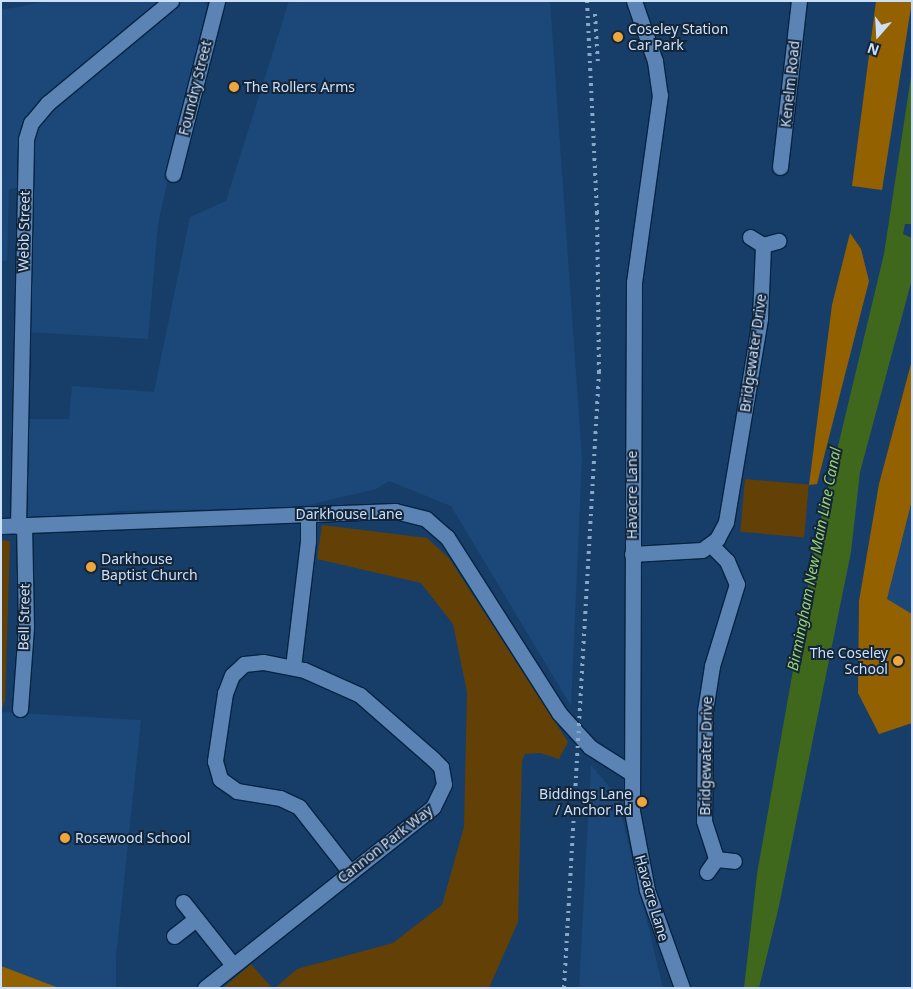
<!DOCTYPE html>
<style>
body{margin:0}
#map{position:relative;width:913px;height:989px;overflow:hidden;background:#173e68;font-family:"Noto Sans",sans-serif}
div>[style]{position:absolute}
.built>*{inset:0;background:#1b4879}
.green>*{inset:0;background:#634006;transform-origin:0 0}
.forest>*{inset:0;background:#946101}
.water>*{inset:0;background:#40681c}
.roads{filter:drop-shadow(1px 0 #062444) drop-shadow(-1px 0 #062444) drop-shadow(0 1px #062444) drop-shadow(0 -1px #062444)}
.minor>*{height:15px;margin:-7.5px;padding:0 7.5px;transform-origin:7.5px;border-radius:7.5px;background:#5b84b4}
.rail>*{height:4px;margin-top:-2px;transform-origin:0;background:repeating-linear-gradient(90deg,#8ba7c7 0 2.5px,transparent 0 7.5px)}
.dots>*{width:14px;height:14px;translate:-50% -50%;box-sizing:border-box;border:2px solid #142538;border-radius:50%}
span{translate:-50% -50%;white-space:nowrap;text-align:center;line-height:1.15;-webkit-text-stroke:4px #142538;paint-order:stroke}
.poi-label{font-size:14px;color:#cbe0fb}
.left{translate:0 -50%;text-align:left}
.right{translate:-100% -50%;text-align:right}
.street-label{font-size:14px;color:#cbe0fb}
.water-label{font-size:15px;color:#99d16d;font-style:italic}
.frame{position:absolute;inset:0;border:2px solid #cbe0fb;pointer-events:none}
.north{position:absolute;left:853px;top:10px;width:50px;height:50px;-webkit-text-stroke:4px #142538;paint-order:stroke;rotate:199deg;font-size:14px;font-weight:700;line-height:20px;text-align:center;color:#cbe0fb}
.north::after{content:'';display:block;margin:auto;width:18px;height:22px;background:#cbe0fb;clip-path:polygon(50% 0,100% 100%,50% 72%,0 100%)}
</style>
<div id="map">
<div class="built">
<div style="clip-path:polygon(48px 1px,204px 1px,207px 6px,158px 224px,148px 339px,26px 332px,33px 186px,9px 189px,7px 261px,1px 261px,1px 10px)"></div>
<div style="clip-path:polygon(289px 1px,550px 1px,582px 458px,571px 706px,451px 506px,389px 481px,376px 489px,300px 507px,119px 511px,22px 522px,22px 419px,69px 419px,72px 386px,154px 392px,190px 217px,226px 201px)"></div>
<div style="clip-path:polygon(912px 500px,912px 723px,879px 734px,887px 599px)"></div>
<div style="clip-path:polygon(1px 712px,141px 720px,116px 957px,116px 988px,1px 988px)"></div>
<div style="clip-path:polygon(591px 765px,617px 796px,663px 988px,579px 988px)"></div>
</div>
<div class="green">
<div style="left:745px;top:479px;width:64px;height:53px;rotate:5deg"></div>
<div style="clip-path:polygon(322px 525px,427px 538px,449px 558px,568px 742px,559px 759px,540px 753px,525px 754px,522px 761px,518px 922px,489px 988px,275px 988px,297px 969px,393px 943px,442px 905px,464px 827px,467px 692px,453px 624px,421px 583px,317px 559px)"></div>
<div style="clip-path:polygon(1px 540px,10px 541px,5px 700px,1px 712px)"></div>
<div style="clip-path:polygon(251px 964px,272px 988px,223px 988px)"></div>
</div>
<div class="forest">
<div style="clip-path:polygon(876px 1px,912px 1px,882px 190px,852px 186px)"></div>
<div style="clip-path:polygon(850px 233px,861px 249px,869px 281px,817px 484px,809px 485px,832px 305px)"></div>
<div style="clip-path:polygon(912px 360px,912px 500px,887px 599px,912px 614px,912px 723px,879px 734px,858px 693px,859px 601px,879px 484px)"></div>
<div style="clip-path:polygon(1px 966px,59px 988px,1px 988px)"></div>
</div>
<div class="water">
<div style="clip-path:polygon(912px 70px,912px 224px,905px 224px,903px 234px,912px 238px,912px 279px,860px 472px,851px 552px,779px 906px,759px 988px,744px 988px,757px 874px,817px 534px,884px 254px)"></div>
</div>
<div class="roads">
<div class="minor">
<div style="left:634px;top:1px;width:64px;rotate:70.7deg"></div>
<div style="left:655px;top:61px;width:34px;rotate:82deg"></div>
<div style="left:660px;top:95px;width:189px;rotate:97.9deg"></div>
<div style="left:634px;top:282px;width:529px;rotate:90.22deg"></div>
<div style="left:632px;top:811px;width:80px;rotate:79.2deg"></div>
<div style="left:647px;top:890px;width:104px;rotate:70.3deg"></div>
<div style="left:780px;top:167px;width:167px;rotate:-83.5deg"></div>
<div style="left:173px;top:174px;width:179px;rotate:-75.7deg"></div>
<div style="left:750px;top:237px;width:15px;rotate:32deg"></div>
<div style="left:763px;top:245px;width:16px;rotate:-15deg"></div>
<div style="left:1px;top:526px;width:394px;rotate:-2.2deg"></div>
<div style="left:395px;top:511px;width:32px;rotate:14deg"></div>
<div style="left:426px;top:519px;width:28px;rotate:41deg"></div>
<div style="left:447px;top:537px;width:209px;rotate:57.5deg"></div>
<div style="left:559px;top:713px;width:46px;rotate:47.6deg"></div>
<div style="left:590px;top:747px;width:49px;rotate:32.4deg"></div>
<div style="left:18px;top:526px;width:387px;rotate:-88.8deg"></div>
<div style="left:26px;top:139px;width:17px;rotate:-73deg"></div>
<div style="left:31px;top:123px;width:26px;rotate:-50deg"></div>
<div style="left:48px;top:103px;width:160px;rotate:-39.7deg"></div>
<div style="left:711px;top:545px;width:23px;rotate:45deg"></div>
<div style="left:727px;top:561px;width:25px;rotate:67deg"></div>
<div style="left:737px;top:584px;width:86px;rotate:107deg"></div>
<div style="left:712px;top:666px;width:46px;rotate:98.8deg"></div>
<div style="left:705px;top:711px;width:110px;rotate:90.5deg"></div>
<div style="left:704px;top:821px;width:40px;rotate:72deg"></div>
<div style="left:632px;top:554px;width:70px;rotate:-3.3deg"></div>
<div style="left:702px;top:550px;width:19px;rotate:-36deg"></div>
<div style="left:717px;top:539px;width:19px;rotate:-62deg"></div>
<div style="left:726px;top:522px;width:207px;rotate:-80.5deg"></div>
<div style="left:760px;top:318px;width:73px;rotate:-87.6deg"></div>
<div style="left:293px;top:667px;width:127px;rotate:-83.2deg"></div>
<div style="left:308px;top:541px;width:27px;rotate:-90deg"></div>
<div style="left:20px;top:709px;width:82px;rotate:-85.8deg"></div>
<div style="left:26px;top:627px;width:102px;rotate:-91.1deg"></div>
<div style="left:707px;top:872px;width:16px;rotate:-55deg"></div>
<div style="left:716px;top:859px;width:18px;rotate:6deg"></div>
<div style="left:183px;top:902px;width:80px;rotate:51.6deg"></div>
<div style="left:174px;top:936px;width:28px;rotate:-38deg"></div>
<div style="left:205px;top:988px;width:291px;rotate:-38.4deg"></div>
<div style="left:433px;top:807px;width:25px;rotate:-64deg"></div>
<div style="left:444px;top:784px;width:17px;rotate:-100deg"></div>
<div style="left:441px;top:767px;width:11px;rotate:-135deg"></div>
<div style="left:433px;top:759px;width:97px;rotate:-138.8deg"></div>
<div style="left:360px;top:695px;width:61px;rotate:-155.9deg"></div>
<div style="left:304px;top:670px;width:42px;rotate:-169deg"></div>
<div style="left:263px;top:662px;width:19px;rotate:174deg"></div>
<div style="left:244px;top:664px;width:16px;rotate:137deg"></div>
<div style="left:232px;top:675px;width:19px;rotate:111deg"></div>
<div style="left:225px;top:693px;width:69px;rotate:98.4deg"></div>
<div style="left:215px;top:761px;width:19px;rotate:74deg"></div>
<div style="left:220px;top:779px;width:21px;rotate:35deg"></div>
<div style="left:237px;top:791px;width:44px;rotate:9.2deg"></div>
<div style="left:280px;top:798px;width:21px;rotate:25deg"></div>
<div style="left:299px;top:807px;width:83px;rotate:51.9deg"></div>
</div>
</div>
<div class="rail">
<div style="left:595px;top:14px;width:50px;rotate:86.6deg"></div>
<div style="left:564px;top:988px;width:617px;rotate:-86.75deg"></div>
<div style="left:599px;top:372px;width:159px;rotate:-90.7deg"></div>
<div style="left:597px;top:213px;width:212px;rotate:-92.7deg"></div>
</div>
<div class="dots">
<div style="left:618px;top:37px;background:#efa73d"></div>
<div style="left:234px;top:87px;background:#efa73d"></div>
<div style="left:91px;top:567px;background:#efa73d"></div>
<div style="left:898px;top:661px;background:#efa73d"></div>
<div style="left:642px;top:802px;background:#efa73d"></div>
<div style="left:65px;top:838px;background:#efa73d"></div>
</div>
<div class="poi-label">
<span class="left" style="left:628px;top:37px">Coseley Station<br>Car Park</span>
<span class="left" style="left:244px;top:87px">The Rollers Arms</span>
<span class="left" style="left:101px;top:567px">Darkhouse<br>Baptist Church</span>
<span class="right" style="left:888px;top:661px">The Coseley<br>School</span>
<span class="right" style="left:632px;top:802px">Biddings Lane<br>/ Anchor Rd</span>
<span class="left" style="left:75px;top:838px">Rosewood School</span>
</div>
<div class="street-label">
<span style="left:790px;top:84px;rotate:-84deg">Kenelm Road</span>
<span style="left:195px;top:88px;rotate:-76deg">Foundry Street</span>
<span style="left:24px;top:231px;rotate:-89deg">Webb Street</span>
<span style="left:753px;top:353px;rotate:-82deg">Bridgewater Drive</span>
<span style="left:632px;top:495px;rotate:-90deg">Havacre Lane</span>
<span style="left:349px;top:514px">Darkhouse Lane</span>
<span style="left:24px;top:617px;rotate:-89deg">Bell Street</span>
<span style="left:706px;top:756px;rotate:-89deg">Bridgewater Drive</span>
<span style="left:385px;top:844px;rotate:-38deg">Cannon Park Way</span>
<span style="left:652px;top:898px;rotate:74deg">Havacre Lane</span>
</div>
<div class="water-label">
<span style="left:814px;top:559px;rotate:-79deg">Birmingham New Main Line Canal</span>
</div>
<div class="frame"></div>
<div class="north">N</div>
</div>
